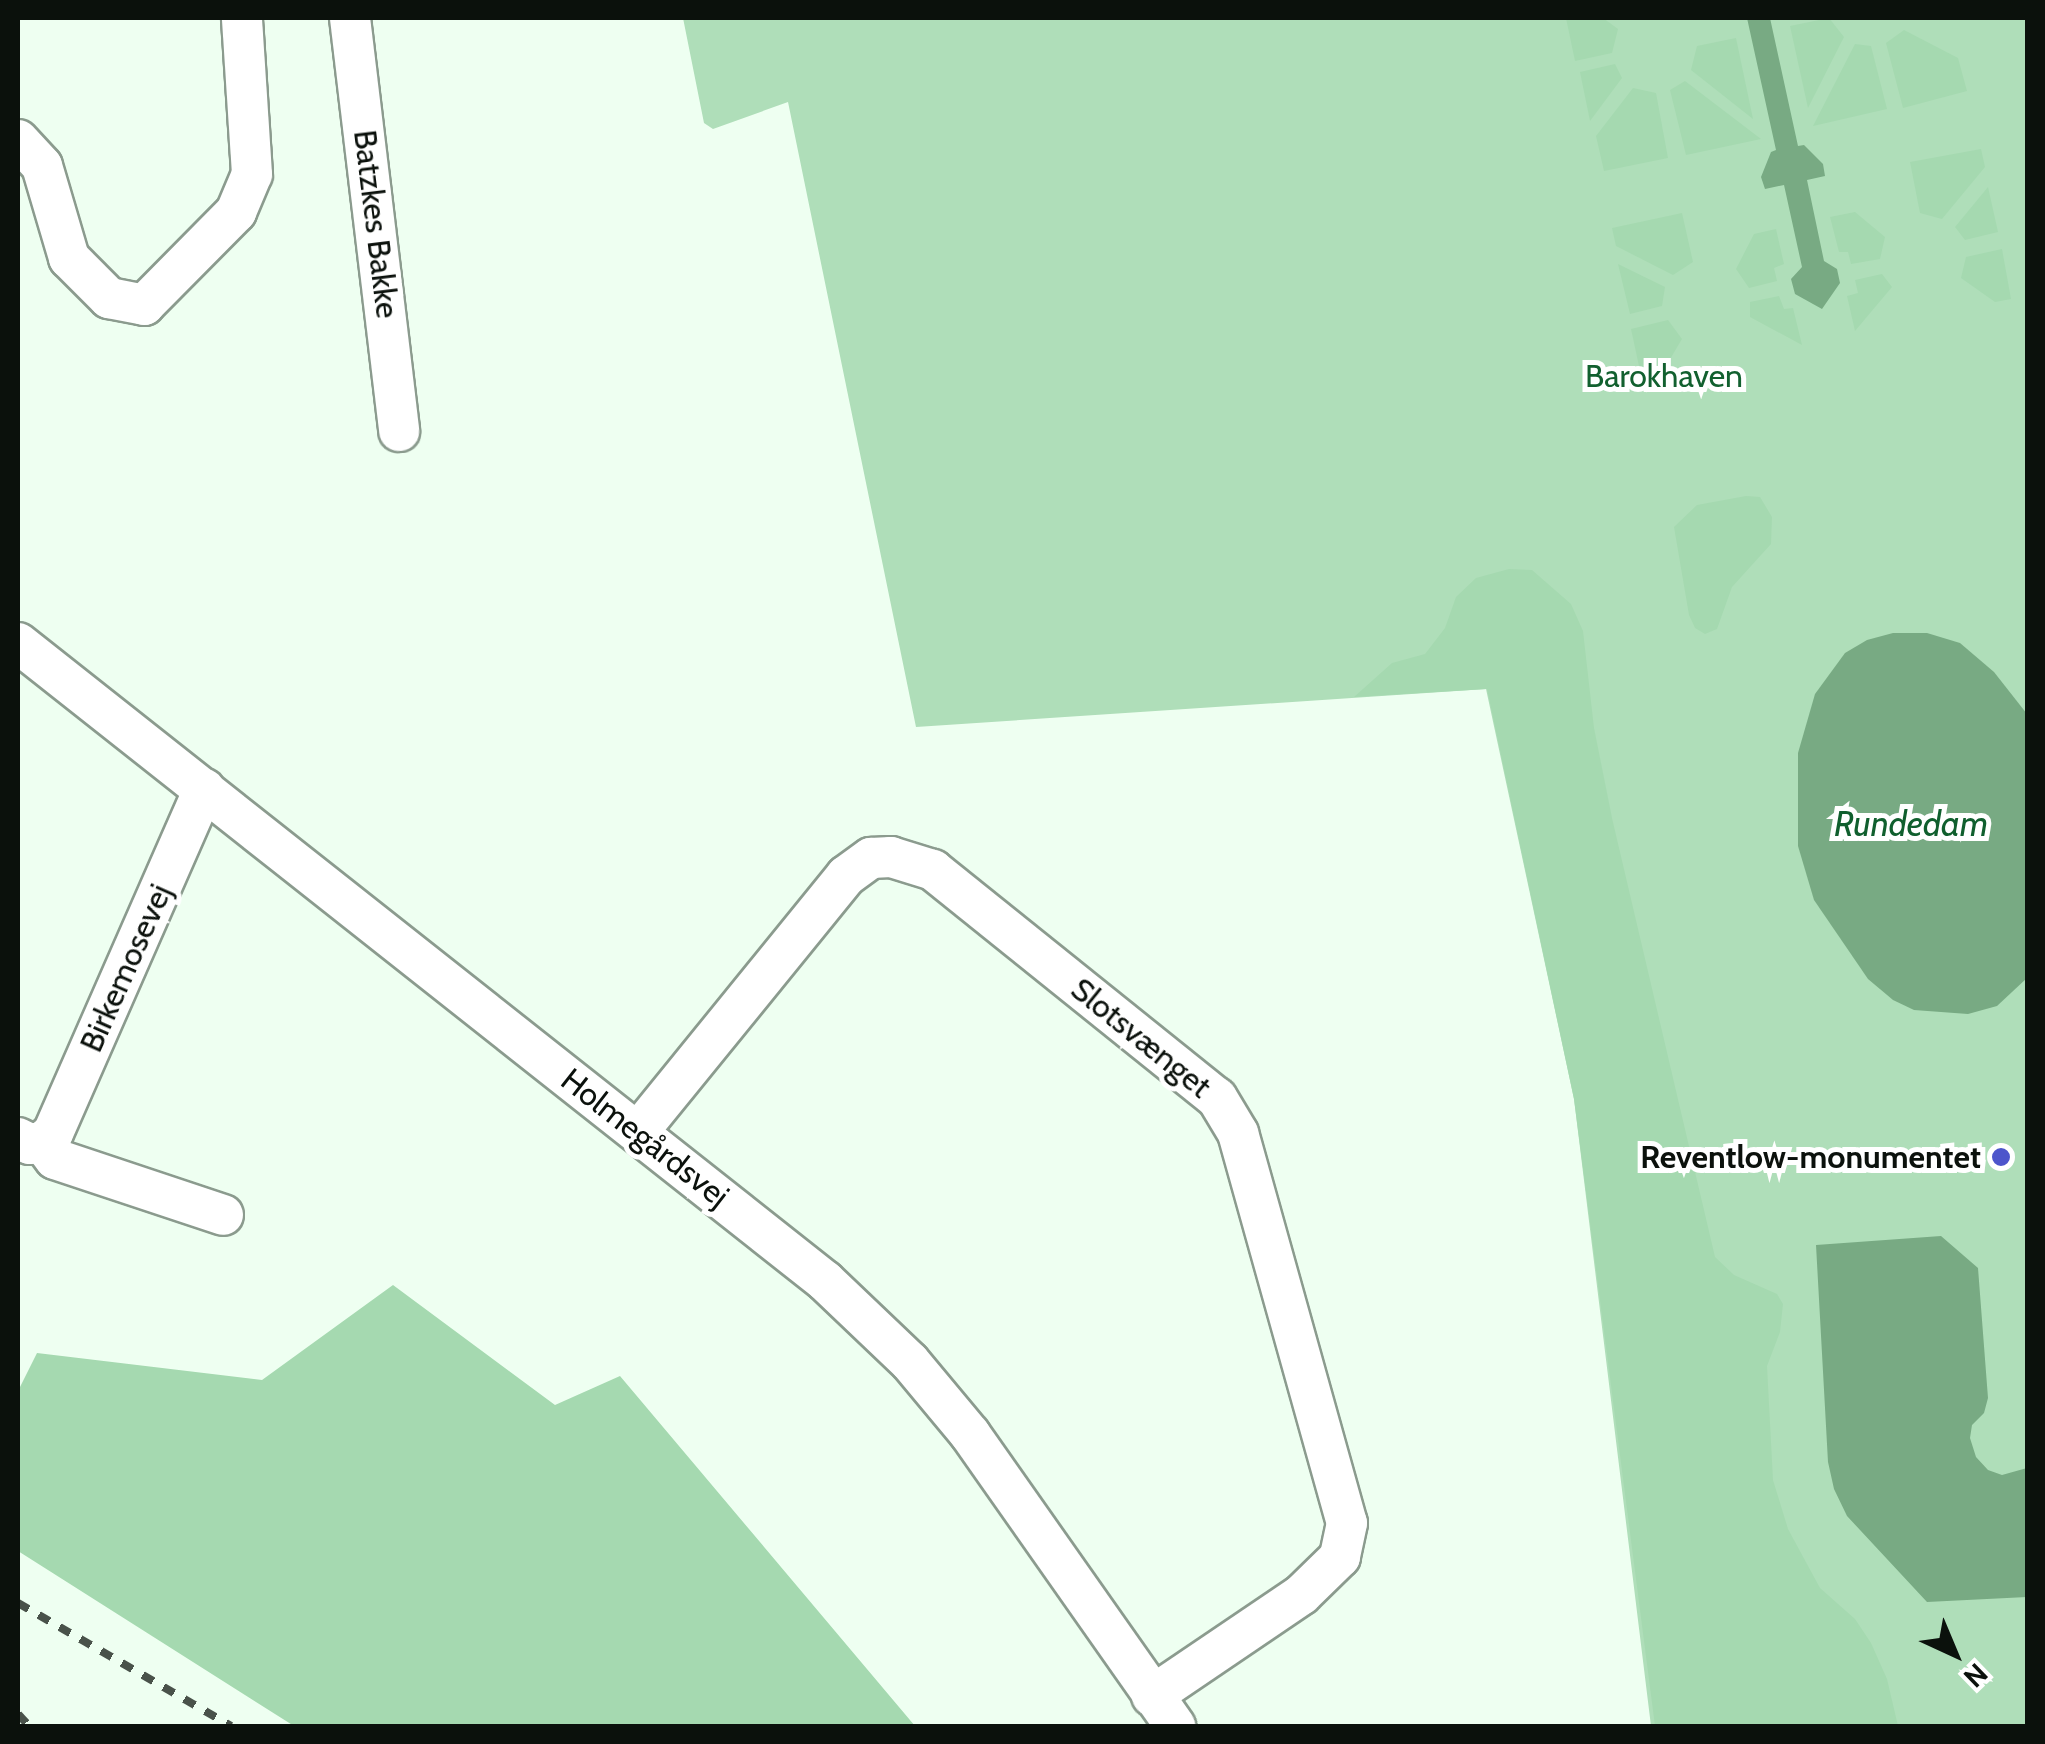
<!DOCTYPE html>
<meta charset="utf-8">
<style>
body{margin:0}
#map{position:relative;width:2045px;height:1744px;overflow:hidden;background:#eefff1;font-family:Cabin,sans-serif}
div>[style]{position:absolute}
.green>*{inset:0;background:#afdeb9}
.forest>*{inset:0;background:#a5d9b0}
.water>*{inset:0;background:#78aa83}
.roads{filter:drop-shadow(2px 0 #8b9b8e) drop-shadow(-2px 0 #8b9b8e) drop-shadow(0 2px #8b9b8e) drop-shadow(0 -2px #8b9b8e)}
.minor>*{height:40px;margin:-20px;padding:0 20px;transform-origin:20px;border-radius:20px;background:#fff}
.rail>*{height:8px;margin-top:-4px;transform-origin:0;background:repeating-linear-gradient(90deg,#49524a 0 12px,transparent 0 24px)}
.dots>*{width:28px;height:28px;translate:-50% -50%;box-sizing:border-box;border:5px solid #fff;border-radius:50%}
span{translate:-50% -50%;white-space:nowrap;text-align:center;line-height:1.15;-webkit-text-stroke:10px #fff;paint-order:stroke}
.street-label{font-size:32px;color:#0b110c}
.park-label{font-size:32px;color:#12602f}
.poi-label{font-size:32px;color:#0b110c;font-weight:700}
.right{translate:-100% -50%;text-align:right}
.water-label{font-size:35px;color:#105f2e;font-style:italic}
.frame{position:absolute;inset:0;border:20px solid #0b110c;pointer-events:none}
.north{position:absolute;left:1905px;top:1604px;width:100px;height:100px;-webkit-text-stroke:8px #fff;paint-order:stroke;rotate:136deg;font-size:28px;font-weight:700;line-height:40px;text-align:center;color:#0b110c}
.north::after{content:'';display:block;margin:auto;width:35px;height:45px;background:#0b110c;clip-path:polygon(50% 0,100% 100%,50% 72%,0 100%)}
</style>
<div id="map">
<div class="green">
<div style="clip-path:polygon(683px 18px,2027px 18px,2027px 1726px,1651px 1726px,1574px 1099px,1486px 689px,916px 727px,788px 102px,713px 129px,704px 123px)"></div>
</div>
<div class="forest">
<div style="clip-path:polygon(1566px 18px,1603px 18px,1618px 29px,1612px 53px,1575px 61px)"></div>
<div style="clip-path:polygon(1829px 18px,1844px 37px,1808px 108px,1790px 26px)"></div>
<div style="clip-path:polygon(1904px 30px,1958px 58px,1967px 91px,1903px 108px,1886px 43px)"></div>
<div style="clip-path:polygon(1736px 38px,1753px 119px,1691px 70px,1697px 46px)"></div>
<div style="clip-path:polygon(1855px 44px,1871px 46px,1887px 109px,1813px 126px)"></div>
<div style="clip-path:polygon(1615px 64px,1622px 78px,1590px 121px,1580px 72px)"></div>
<div style="clip-path:polygon(1685px 81px,1761px 139px,1686px 155px,1670px 90px)"></div>
<div style="clip-path:polygon(1633px 88px,1656px 93px,1668px 158px,1604px 171px,1596px 136px)"></div>
<div style="clip-path:polygon(1981px 149px,1985px 167px,1942px 219px,1920px 213px,1910px 162px)"></div>
<div style="clip-path:polygon(1988px 187px,1998px 232px,1965px 240px,1955px 227px)"></div>
<div style="clip-path:polygon(1855px 212px,1885px 237px,1880px 259px,1851px 264px,1848px 252px,1839px 252px,1830px 217px)"></div>
<div style="clip-path:polygon(1682px 213px,1693px 262px,1673px 275px,1616px 246px,1612px 228px)"></div>
<div style="clip-path:polygon(1776px 229px,1784px 264px,1774px 268px,1777px 281px,1749px 288px,1736px 269px,1754px 234px)"></div>
<div style="clip-path:polygon(2002px 249px,2011px 299px,1995px 302px,1961px 278px,1966px 257px)"></div>
<div style="clip-path:polygon(1618px 264px,1665px 287px,1662px 306px,1630px 314px)"></div>
<div style="clip-path:polygon(1882px 274px,1892px 287px,1855px 331px,1847px 296px,1858px 293px,1855px 280px)"></div>
<div style="clip-path:polygon(1779px 296px,1784px 309px,1793px 308px,1802px 345px,1750px 317px,1750px 302px)"></div>
<div style="clip-path:polygon(1668px 320px,1682px 339px,1660px 376px,1642px 380px,1631px 329px)"></div>
<div style="clip-path:polygon(1746px 496px,1760px 497px,1772px 517px,1771px 544px,1732px 587px,1717px 629px,1705px 634px,1695px 628px,1689px 615px,1674px 527px,1697px 505px)"></div>
<div style="clip-path:polygon(1509px 569px,1532px 570px,1571px 604px,1583px 631px,1594px 728px,1612px 818px,1715px 1257px,1734px 1275px,1777px 1294px,1783px 1304px,1780px 1332px,1767px 1366px,1773px 1480px,1788px 1529px,1820px 1588px,1855px 1619px,1871px 1643px,1887px 1679px,1898px 1726px,1655px 1726px,1574px 1099px,1487px 689px,1354px 697px,1392px 663px,1425px 654px,1445px 628px,1456px 597px,1476px 578px)"></div>
<div style="clip-path:polygon(393px 1285px,555px 1405px,620px 1376px,915px 1726px,294px 1726px,18px 1551px,18px 1391px,37px 1353px,262px 1380px)"></div>
</div>
<div class="water">
<div style="clip-path:polygon(1747px 18px,1770px 18px,1798px 146px,1804px 145px,1823px 164px,1825px 176px,1807px 180px,1824px 261px,1837px 269px,1840px 283px,1822px 309px,1795px 294px,1791px 279px,1802px 267px,1784px 185px,1765px 189px,1761px 177px,1771px 152px,1776px 150px)"></div>
<div style="clip-path:polygon(1893px 633px,1927px 633px,1960px 643px,1994px 672px,2027px 714px,2027px 978px,1997px 1006px,1968px 1014px,1914px 1010px,1893px 1000px,1868px 979px,1814px 900px,1798px 846px,1798px 753px,1815px 694px,1845px 653px,1867px 640px)"></div>
<div style="clip-path:polygon(1941px 1236px,1978px 1268px,1988px 1398px,1984px 1413px,1972px 1425px,1970px 1438px,1976px 1457px,1988px 1470px,2002px 1475px,2027px 1468px,2027px 1597px,1927px 1602px,1847px 1516px,1834px 1489px,1828px 1462px,1816px 1245px)"></div>
</div>
<div class="roads">
<div class="minor">
<div style="left:350px;top:18px;width:416px;rotate:83.2deg"></div>
<div style="left:18px;top:140px;width:35px;rotate:47deg"></div>
<div style="left:42px;top:166px;width:96px;rotate:73.6deg"></div>
<div style="left:69px;top:258px;width:57px;rotate:45deg"></div>
<div style="left:109px;top:298px;width:36px;rotate:11deg"></div>
<div style="left:144px;top:305px;width:131px;rotate:-45.3deg"></div>
<div style="left:236px;top:212px;width:41px;rotate:-67.2deg"></div>
<div style="left:252px;top:174px;width:156px;rotate:-93.7deg"></div>
<div style="left:18px;top:643px;width:1029px;rotate:38.33deg"></div>
<div style="left:825px;top:1281px;width:117px;rotate:43.6deg"></div>
<div style="left:910px;top:1362px;width:94px;rotate:50.2deg"></div>
<div style="left:970px;top:1434px;width:357px;rotate:54.9deg"></div>
<div style="left:638px;top:1132px;width:330px;rotate:-50.9deg"></div>
<div style="left:846px;top:876px;width:31px;rotate:-36deg"></div>
<div style="left:871px;top:858px;width:20px;rotate:-3deg"></div>
<div style="left:891px;top:857px;width:44px;rotate:17.2deg"></div>
<div style="left:933px;top:870px;width:364px;rotate:38.8deg"></div>
<div style="left:1217px;top:1098px;width:41px;rotate:59deg"></div>
<div style="left:1238px;top:1133px;width:405px;rotate:74.4deg"></div>
<div style="left:1347px;top:1523px;width:35px;rotate:102deg"></div>
<div style="left:1340px;top:1557px;width:54px;rotate:135.7deg"></div>
<div style="left:1301px;top:1595px;width:180px;rotate:145.9deg"></div>
<div style="left:18px;top:1138px;width:13px;rotate:27deg"></div>
<div style="left:30px;top:1144px;width:12px;rotate:-9deg"></div>
<div style="left:42px;top:1142px;width:14px;rotate:-39deg"></div>
<div style="left:53px;top:1133px;width:376px;rotate:-66.3deg"></div>
<div style="left:42px;top:1142px;width:21px;rotate:53deg"></div>
<div style="left:55px;top:1159px;width:177px;rotate:18.4deg"></div>
</div>
</div>
<div class="rail">
<div style="left:18px;top:1603px;width:246px;rotate:30deg"></div>
<div style="left:18px;top:1714px;width:16px;rotate:47deg"></div>
</div>
<div class="dots">
<div style="left:2001px;top:1157px;background:#4d55cb"></div>
</div>
<div class="street-label">
<span style="left:376px;top:224px;rotate:83deg">Batzkes Bakke</span>
<span style="left:126px;top:968px;rotate:-66deg">Birkemosevej</span>
<span style="left:1141px;top:1038px;rotate:39deg">Slotsvænget</span>
<span style="left:645px;top:1138px;rotate:38deg">Holmegårdsvej</span>
</div>
<div class="park-label">
<span style="left:1664px;top:376px">Barokhaven</span>
</div>
<div class="poi-label">
<span class="right" style="left:1981px;top:1157px">Reventlow-monumentet</span>
</div>
<div class="water-label">
<span style="left:1911px;top:824px">Rundedam</span>
</div>
<div class="frame"></div>
<div class="north">N</div>
</div>
